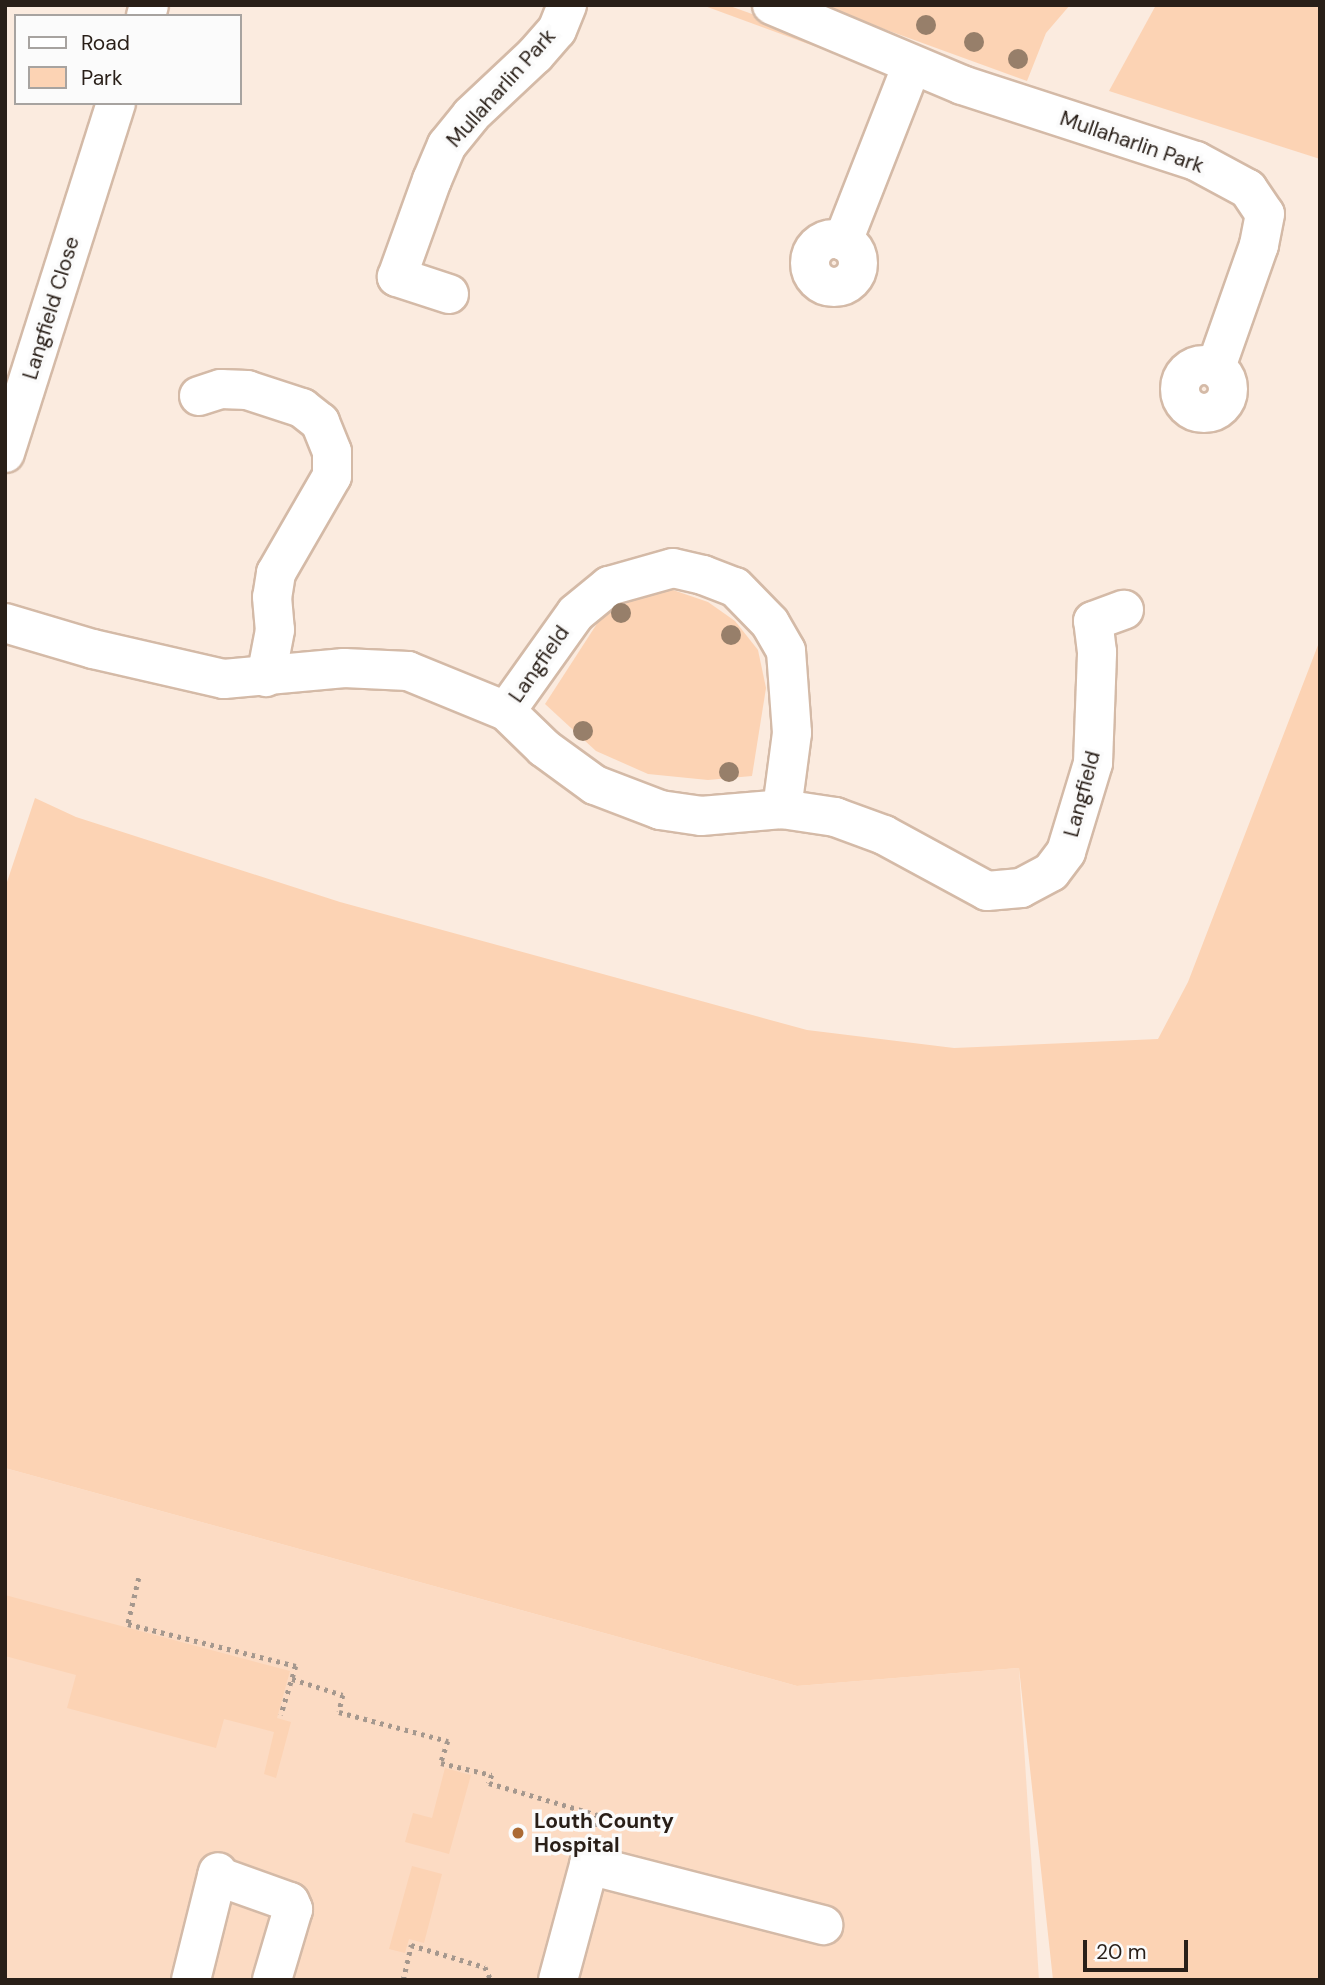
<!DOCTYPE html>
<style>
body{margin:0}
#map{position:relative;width:1325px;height:1985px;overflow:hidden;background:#fbebdf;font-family:"DM Sans",sans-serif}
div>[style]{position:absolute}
.built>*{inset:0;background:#fcdbc3}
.green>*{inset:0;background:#fcd3b4}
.path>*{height:4.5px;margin-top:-2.25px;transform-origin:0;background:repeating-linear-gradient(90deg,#a5988e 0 3.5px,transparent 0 8.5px)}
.roads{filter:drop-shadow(2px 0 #d4baa7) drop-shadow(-2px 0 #d4baa7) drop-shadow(0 2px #d4baa7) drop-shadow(0 -2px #d4baa7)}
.minor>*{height:38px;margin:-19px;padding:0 19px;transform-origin:19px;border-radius:19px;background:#fff}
.minor>.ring{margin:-19px;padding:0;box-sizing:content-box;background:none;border:38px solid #fff;border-radius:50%}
.trees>*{width:20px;height:20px;margin:-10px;border-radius:50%;background:#977f6a}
.dots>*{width:19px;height:19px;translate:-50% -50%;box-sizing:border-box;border:4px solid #fbfbfb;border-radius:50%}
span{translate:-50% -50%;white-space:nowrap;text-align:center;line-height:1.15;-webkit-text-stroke:7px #fbfbfb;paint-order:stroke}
.street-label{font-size:21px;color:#291f18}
.poi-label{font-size:21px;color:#291f18;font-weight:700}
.left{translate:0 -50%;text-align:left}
.frame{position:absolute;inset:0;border:7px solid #291f18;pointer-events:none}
.legend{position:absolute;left:14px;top:14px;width:228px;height:91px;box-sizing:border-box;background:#fbfbfb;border:2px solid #a7a3a0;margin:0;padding:9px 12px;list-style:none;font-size:21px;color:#291f18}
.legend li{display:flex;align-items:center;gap:14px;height:35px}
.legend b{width:35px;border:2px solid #a7a3a0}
.scale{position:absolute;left:1083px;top:1940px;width:105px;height:32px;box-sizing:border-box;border:4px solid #291f18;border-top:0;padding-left:9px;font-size:21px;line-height:24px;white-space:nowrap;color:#291f18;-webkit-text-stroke:5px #fbfbfb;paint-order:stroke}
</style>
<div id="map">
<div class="built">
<div style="clip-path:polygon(5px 1468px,797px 1686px,1019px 1668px,1039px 1980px,5px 1980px)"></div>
</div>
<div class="green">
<div style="clip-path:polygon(702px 5px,727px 5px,863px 54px,879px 70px)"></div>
<div style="clip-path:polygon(818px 5px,1070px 5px,1046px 33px,1027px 81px)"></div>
<div style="clip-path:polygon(1156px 5px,1320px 5px,1320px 159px,1109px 91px)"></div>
<div style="clip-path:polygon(673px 590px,708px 602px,735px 621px,758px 650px,766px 688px,752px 776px,708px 780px,648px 774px,596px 751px,545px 704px,600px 619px,640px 595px)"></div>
<div style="clip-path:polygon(1320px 640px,1320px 1980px,1053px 1980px,1019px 1668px,797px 1686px,5px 1468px,5px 888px,35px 798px,76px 817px,340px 902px,807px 1030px,954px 1048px,1158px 1039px,1188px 982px)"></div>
<div style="clip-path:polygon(5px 1595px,290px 1671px,277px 1718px,291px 1722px,276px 1778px,264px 1774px,274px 1732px,224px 1719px,216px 1748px,67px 1708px,76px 1675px,5px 1656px)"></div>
<div style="clip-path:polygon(445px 1768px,471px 1775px,449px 1854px,405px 1842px,413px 1813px,432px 1818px)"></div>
<div style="clip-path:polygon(412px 1866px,442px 1874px,424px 1943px,409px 1939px,405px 1953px,389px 1949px)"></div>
</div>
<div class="path">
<div style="left:139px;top:1578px;width:47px;rotate:103.4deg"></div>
<div style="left:128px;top:1624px;width:173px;rotate:14deg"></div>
<div style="left:296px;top:1666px;width:51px;rotate:107deg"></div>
<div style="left:292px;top:1679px;width:53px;rotate:17.4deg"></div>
<div style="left:343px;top:1695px;width:17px;rotate:103deg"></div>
<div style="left:339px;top:1712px;width:113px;rotate:14.9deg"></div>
<div style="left:448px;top:1741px;width:23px;rotate:108deg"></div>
<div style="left:441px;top:1763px;width:52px;rotate:13.2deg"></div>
<div style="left:492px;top:1775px;width:9px;rotate:111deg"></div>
<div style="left:489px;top:1783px;width:114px;rotate:16.4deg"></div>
<div style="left:598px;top:1815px;width:15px;rotate:98deg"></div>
<div style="left:403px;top:1980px;width:36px;rotate:-77deg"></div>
<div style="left:411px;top:1945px;width:77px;rotate:16.6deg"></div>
<div style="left:485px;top:1967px;width:14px;rotate:65deg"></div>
</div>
<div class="roads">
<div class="minor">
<div style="left:772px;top:5px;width:206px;rotate:22.8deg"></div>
<div style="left:962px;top:85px;width:246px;rotate:18deg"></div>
<div style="left:1196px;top:161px;width:59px;rotate:28.3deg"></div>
<div style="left:1248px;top:189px;width:30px;rotate:56deg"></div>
<div style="left:1265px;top:214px;width:32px;rotate:101deg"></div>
<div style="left:1259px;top:245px;width:129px;rotate:109.4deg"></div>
<div style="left:146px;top:16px;width:11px;rotate:-75deg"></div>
<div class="ring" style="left:810px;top:239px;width:10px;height:10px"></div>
<div style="left:843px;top:241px;width:189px;rotate:-68.6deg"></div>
<div style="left:449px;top:294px;width:55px;rotate:-161.9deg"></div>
<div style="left:397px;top:277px;width:103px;rotate:-70.2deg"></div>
<div style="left:432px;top:180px;width:38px;rotate:-67deg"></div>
<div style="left:447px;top:145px;width:38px;rotate:-51deg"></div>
<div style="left:471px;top:115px;width:88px;rotate:-43.2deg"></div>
<div style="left:535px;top:55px;width:33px;rotate:-49deg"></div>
<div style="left:557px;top:30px;width:27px;rotate:-68deg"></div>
<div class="ring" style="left:1180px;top:365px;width:10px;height:10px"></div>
<div style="left:199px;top:396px;width:23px;rotate:-18deg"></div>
<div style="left:221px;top:389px;width:26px;rotate:2deg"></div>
<div style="left:247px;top:390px;width:58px;rotate:18.1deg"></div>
<div style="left:302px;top:408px;width:23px;rotate:38deg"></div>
<div style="left:320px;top:422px;width:32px;rotate:68deg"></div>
<div style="left:332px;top:452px;width:24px;rotate:90deg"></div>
<div style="left:332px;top:476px;width:112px;rotate:120deg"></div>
<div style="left:276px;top:573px;width:24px;rotate:99deg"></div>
<div style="left:272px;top:597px;width:33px;rotate:85deg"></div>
<div style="left:275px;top:630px;width:48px;rotate:100.8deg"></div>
<div style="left:5px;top:453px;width:367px;rotate:-72.4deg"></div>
<div style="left:5px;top:623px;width:92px;rotate:16.5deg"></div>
<div style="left:93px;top:649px;width:134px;rotate:12.9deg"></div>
<div style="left:224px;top:679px;width:121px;rotate:-5.2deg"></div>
<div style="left:344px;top:668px;width:64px;rotate:2.7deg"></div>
<div style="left:408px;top:671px;width:106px;rotate:22.2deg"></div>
<div style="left:506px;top:711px;width:53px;rotate:44.2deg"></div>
<div style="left:544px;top:748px;width:63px;rotate:36deg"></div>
<div style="left:595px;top:785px;width:70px;rotate:21deg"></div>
<div style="left:660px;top:810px;width:41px;rotate:8.3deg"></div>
<div style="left:701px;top:816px;width:81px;rotate:-4.9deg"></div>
<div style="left:782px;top:809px;width:54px;rotate:8.6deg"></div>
<div style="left:835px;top:817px;width:52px;rotate:20.2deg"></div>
<div style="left:884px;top:835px;width:117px;rotate:28.5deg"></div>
<div style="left:987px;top:891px;width:34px;rotate:-5deg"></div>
<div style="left:1021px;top:888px;width:34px;rotate:-28deg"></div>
<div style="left:1051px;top:872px;width:25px;rotate:-53deg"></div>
<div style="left:1066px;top:852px;width:93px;rotate:-73.1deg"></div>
<div style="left:1093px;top:763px;width:111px;rotate:-87.9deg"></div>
<div style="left:1097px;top:652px;width:31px;rotate:-97deg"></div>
<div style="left:1093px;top:621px;width:33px;rotate:-20deg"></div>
<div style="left:506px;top:711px;width:120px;rotate:-54.5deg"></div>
<div style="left:576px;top:613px;width:43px;rotate:-39.3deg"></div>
<div style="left:609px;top:586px;width:66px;rotate:-15.7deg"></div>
<div style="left:673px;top:568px;width:31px;rotate:13deg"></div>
<div style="left:703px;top:575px;width:34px;rotate:21deg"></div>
<div style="left:735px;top:587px;width:50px;rotate:45.8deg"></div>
<div style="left:770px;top:623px;width:32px;rotate:60deg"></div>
<div style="left:786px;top:651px;width:82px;rotate:85.8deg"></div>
<div style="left:792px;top:733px;width:77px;rotate:97.5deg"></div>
<div style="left:217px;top:1876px;width:77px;rotate:19.6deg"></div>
<div style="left:290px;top:1902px;width:8px;rotate:67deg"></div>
<div style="left:293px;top:1909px;width:74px;rotate:106.5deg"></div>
<div style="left:191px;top:1980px;width:111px;rotate:-76deg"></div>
<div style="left:558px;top:1980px;width:119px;rotate:-74.9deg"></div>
<div style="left:589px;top:1865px;width:242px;rotate:14.4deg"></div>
</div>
</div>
<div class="trees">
<div style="left:926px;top:25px"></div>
<div style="left:974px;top:42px"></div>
<div style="left:1018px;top:59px"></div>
<div style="left:621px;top:613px"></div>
<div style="left:731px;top:635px"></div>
<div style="left:583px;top:731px"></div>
<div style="left:729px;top:772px"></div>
</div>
<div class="dots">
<div style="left:518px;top:1833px;background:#ab6a34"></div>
</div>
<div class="street-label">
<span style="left:501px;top:88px;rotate:-48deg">Mullaharlin Park</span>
<span style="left:1132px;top:142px;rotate:19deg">Mullaharlin Park</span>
<span style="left:51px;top:308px;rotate:-73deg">Langfield Close</span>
<span style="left:539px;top:664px;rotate:-55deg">Langfield</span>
<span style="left:1082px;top:794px;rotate:-75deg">Langfield</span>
</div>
<div class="poi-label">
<span class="left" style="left:534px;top:1833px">Louth County<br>Hospital</span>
</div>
<div class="frame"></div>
<ul class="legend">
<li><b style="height:9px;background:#fff"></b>Road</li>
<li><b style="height:19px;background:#fcd3b4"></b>Park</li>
</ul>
<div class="scale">20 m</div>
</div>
